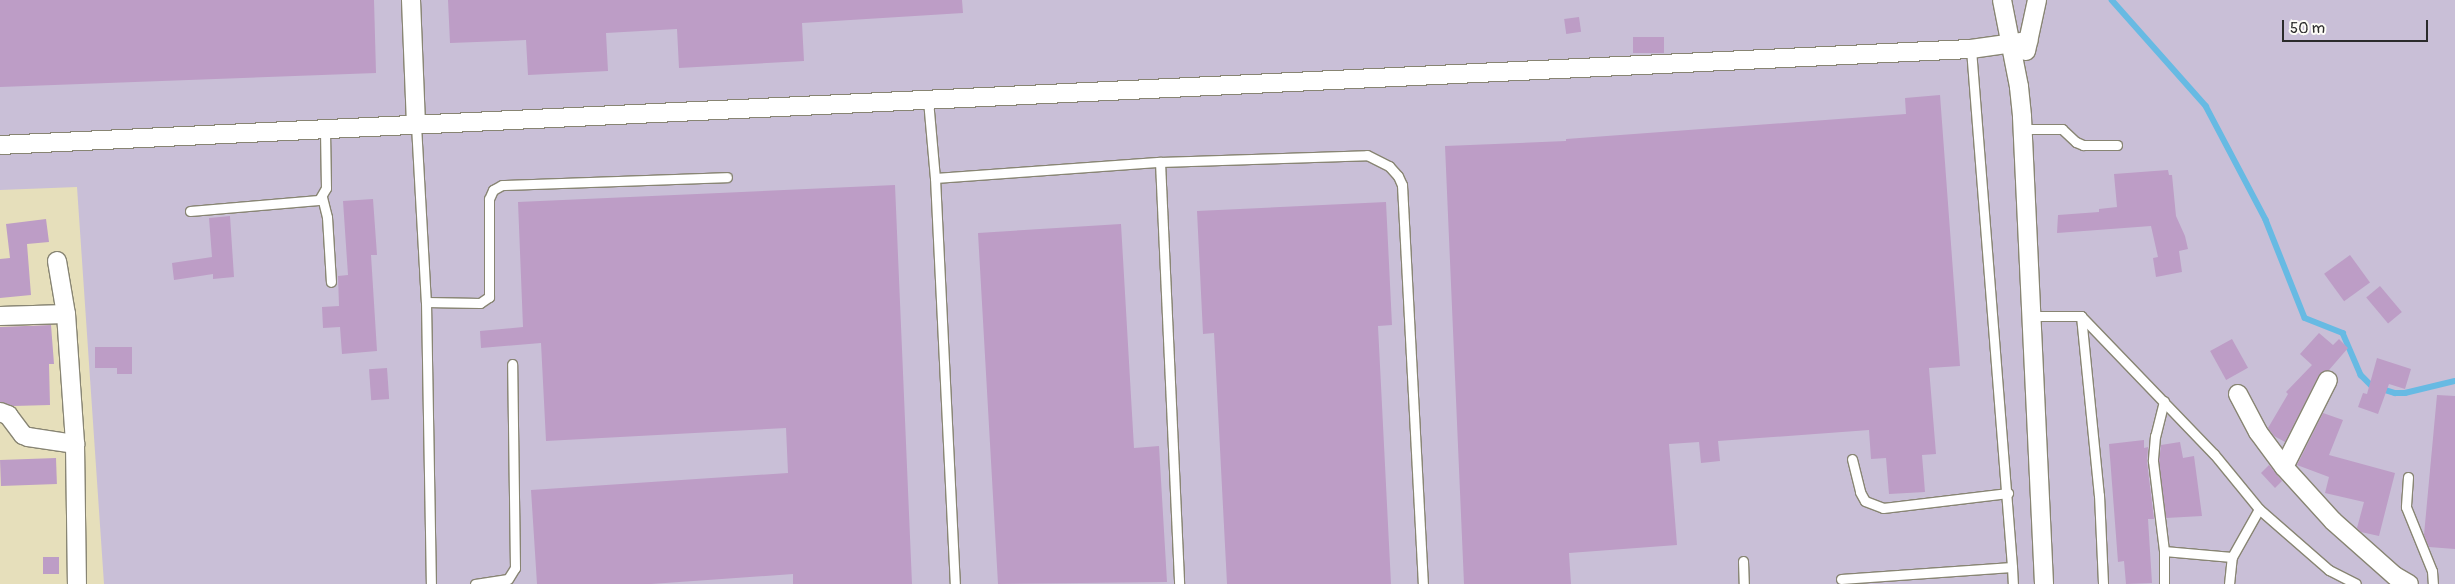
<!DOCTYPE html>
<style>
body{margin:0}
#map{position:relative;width:2455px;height:584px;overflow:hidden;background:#e6dfbb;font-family:Pangolin,sans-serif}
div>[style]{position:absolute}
.industrial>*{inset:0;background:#c9bfd7}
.stream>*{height:5.5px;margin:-2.75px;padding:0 2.75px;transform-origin:2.75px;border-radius:2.75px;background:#67bae3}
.building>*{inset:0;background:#bd9dc6;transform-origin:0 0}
.roads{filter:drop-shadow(1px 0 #888573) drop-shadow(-1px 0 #888573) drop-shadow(0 1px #888573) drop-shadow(0 -1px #888573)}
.lane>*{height:9px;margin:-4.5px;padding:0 4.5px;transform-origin:4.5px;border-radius:4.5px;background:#fff}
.street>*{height:18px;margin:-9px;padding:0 9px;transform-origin:9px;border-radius:9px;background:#fff}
span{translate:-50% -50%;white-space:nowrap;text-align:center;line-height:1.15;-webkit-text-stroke:4px #fdfcf7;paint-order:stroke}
.scale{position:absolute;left:2282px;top:20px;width:146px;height:22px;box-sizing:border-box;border:2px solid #2b2b2b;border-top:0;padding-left:6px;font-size:15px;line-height:18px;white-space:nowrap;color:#2b2b2b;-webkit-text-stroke:4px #fdfcf7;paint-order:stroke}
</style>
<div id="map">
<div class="industrial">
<div style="clip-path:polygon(0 0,2455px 0,2455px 584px,104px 584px,77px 187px,0 190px)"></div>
</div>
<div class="stream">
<div style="left:2112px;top:0;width:142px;rotate:48.4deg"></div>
<div style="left:2206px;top:106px;width:129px;rotate:62.2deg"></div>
<div style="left:2266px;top:220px;width:105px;rotate:68.3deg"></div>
<div style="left:2305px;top:318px;width:41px;rotate:21.5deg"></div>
<div style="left:2343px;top:333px;width:46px;rotate:66.8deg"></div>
<div style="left:2361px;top:375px;width:16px;rotate:45deg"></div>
<div style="left:2372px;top:386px;width:24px;rotate:17deg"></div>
<div style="left:2395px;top:393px;width:10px"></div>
<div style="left:2405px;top:393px;width:51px;rotate:-13.5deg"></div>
</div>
<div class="building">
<div style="clip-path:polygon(0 0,374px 0,376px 73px,0 87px)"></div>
<div style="clip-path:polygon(448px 0,962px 0,963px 13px,802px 23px,804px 61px,679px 68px,677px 29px,606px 33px,608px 71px,528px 75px,526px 40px,450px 43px)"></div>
<div style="left:1579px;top:17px;width:15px;height:15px;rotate:82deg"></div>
<div style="left:1664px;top:37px;width:16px;height:31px;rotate:90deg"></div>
<div style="clip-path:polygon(1940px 95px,1960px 366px,1929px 368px,1936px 454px,1922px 455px,1925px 492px,1889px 494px,1886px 458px,1871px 459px,1869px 430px,1718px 441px,1720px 461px,1701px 463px,1699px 442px,1669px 444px,1677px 545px,1569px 553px,1571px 584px,1464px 584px,1445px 146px,1566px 141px,1566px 139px,1906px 114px,1905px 98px)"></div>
<div style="clip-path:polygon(2168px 170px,2169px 175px,2172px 175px,2176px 216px,2185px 236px,2188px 249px,2179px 251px,2182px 272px,2156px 277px,2153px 258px,2158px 257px,2151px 226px,2057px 233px,2058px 215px,2099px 212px,2099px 209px,2117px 207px,2114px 174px)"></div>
<div style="clip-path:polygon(895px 185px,912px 584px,793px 584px,793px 574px,651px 584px,537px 584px,531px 490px,788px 473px,786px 428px,546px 441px,541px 343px,481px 348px,480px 331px,523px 327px,518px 202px)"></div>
<div style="clip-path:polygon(373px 199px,377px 255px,371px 255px,377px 351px,342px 354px,340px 327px,323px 328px,322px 307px,339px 306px,338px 276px,348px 275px,343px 201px)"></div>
<div style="clip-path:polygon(1386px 202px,1392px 325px,1378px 326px,1391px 584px,1227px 584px,1214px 333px,1203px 334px,1197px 211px)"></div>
<div style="clip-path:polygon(230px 216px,234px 277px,213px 279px,213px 274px,174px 280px,172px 263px,212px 257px,209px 218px)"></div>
<div style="clip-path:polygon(46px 219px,49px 242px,27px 244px,31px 295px,0 298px,0 259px,10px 258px,6px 224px)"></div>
<div style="clip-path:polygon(1121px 224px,1134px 448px,1159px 446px,1167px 582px,998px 584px,978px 233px)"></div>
<div style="left:2350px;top:255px;width:34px;height:32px;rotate:54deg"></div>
<div style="left:2380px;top:286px;width:34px;height:18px;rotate:50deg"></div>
<div style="clip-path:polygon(51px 325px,54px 364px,49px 364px,50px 405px,13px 406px,0 402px,0 327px)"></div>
<div style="clip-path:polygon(2319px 333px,2333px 345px,2339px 339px,2348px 348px,2329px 370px,2319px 375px,2285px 442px,2274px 436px,2268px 428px,2288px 394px,2286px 392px,2312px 365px,2300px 354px)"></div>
<div style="left:2232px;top:339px;width:33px;height:25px;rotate:61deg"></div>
<div style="clip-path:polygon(95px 347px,132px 347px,132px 374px,117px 374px,117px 368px,95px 368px)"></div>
<div style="clip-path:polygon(2377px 358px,2411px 369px,2405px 389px,2389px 384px,2378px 414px,2358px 407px,2363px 393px,2367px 394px)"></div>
<div style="left:387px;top:368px;width:31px;height:18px;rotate:86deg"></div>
<div style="clip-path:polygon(2437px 395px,2455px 396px,2455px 549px,2429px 547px,2424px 535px)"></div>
<div style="clip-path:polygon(2323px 413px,2343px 420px,2329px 455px,2395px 473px,2379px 536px,2361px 532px,2357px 528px,2364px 502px,2325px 493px,2329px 477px,2297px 465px)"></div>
<div style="clip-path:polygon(2144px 440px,2144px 448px,2148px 447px,2147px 462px,2154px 519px,2148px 519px,2152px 583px,2126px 584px,2124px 561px,2118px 562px,2109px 444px)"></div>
<div style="clip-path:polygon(2180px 442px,2183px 458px,2194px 456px,2202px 516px,2166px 518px,2159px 461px,2161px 445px)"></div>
<div style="left:56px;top:458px;width:26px;height:56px;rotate:88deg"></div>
<div style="clip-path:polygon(2269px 465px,2282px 481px,2275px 488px,2261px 473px)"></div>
<div style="left:43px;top:557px;width:16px;height:17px"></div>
</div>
<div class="roads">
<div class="lane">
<div style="left:1971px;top:49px;width:520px;rotate:85.47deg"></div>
<div style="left:928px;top:100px;width:78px;rotate:84.9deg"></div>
<div style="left:935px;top:178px;width:406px;rotate:87.2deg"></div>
<div style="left:416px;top:125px;width:177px;rotate:86.8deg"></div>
<div style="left:426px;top:302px;width:282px;rotate:89deg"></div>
<div style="left:2023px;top:129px;width:39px"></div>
<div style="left:2062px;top:129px;width:19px;rotate:43deg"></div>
<div style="left:2076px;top:142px;width:8px;rotate:23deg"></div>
<div style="left:2083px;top:145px;width:34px"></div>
<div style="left:1160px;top:162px;width:207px;rotate:-1.9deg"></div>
<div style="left:1367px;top:155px;width:25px;rotate:27deg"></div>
<div style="left:1389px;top:166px;width:13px;rotate:48deg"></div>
<div style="left:1398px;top:176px;width:10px;rotate:66deg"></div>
<div style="left:1402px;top:185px;width:400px;rotate:87deg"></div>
<div style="left:935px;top:178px;width:226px;rotate:-4.1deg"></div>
<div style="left:1160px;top:162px;width:422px;rotate:87.4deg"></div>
<div style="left:322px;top:197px;width:21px;rotate:76deg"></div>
<div style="left:327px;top:217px;width:65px;rotate:86.5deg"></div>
<div style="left:190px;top:211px;width:129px;rotate:-4.9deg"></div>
<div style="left:319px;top:200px;width:14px;rotate:-60deg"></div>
<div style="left:326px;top:188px;width:59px;rotate:-91deg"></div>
<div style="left:426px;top:302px;width:54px;rotate:1.1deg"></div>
<div style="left:480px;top:303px;width:11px;rotate:-34deg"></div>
<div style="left:489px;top:297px;width:98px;rotate:-90deg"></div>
<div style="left:489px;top:199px;width:10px;rotate:-66deg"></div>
<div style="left:493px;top:190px;width:10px;rotate:-29deg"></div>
<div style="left:502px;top:185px;width:225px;rotate:-2deg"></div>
<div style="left:2031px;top:316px;width:50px"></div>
<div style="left:2081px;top:316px;width:192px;rotate:46.1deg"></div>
<div style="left:2214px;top:454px;width:71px;rotate:50.7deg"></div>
<div style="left:2259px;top:509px;width:93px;rotate:41.1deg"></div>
<div style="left:2329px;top:570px;width:30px;rotate:27deg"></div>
<div style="left:2081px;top:316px;width:180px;rotate:84.3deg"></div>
<div style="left:2099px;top:495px;width:89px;rotate:87.4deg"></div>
<div style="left:2164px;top:401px;width:36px;rotate:104deg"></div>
<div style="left:2155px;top:436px;width:25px;rotate:95deg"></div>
<div style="left:2153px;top:461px;width:91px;rotate:83deg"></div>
<div style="left:2164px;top:551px;width:68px;rotate:5deg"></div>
<div style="left:1852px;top:459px;width:34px;rotate:76deg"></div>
<div style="left:1860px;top:492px;width:10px;rotate:61deg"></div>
<div style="left:1865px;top:501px;width:19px;rotate:21deg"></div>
<div style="left:1883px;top:508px;width:126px;rotate:-6.8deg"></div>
<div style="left:2408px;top:477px;width:30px;rotate:94deg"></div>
<div style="left:2406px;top:507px;width:69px;rotate:67.9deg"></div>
<div style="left:2432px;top:571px;width:13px;rotate:86deg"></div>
<div style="left:1743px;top:561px;width:23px;rotate:88deg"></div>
<div style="left:1841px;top:579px;width:171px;rotate:-4deg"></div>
<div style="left:2012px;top:567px;width:17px;rotate:87deg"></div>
<div style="left:475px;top:584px;width:33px;rotate:-9deg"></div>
<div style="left:508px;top:579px;width:13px;rotate:-58deg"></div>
<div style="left:515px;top:568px;width:204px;rotate:-90.8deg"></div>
<div style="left:2164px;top:584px;width:33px;rotate:-90deg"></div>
<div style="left:2229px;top:584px;width:27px;rotate:-84deg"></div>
<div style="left:2232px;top:557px;width:55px;rotate:-60.6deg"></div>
</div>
<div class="street">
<div style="left:411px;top:0;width:125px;rotate:87.7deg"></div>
<div style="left:2002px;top:0;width:89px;rotate:78.9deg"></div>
<div style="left:2019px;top:87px;width:30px;rotate:84deg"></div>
<div style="left:2022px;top:117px;width:468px;rotate:87.3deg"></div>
<div style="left:2026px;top:51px;width:52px;rotate:-77.8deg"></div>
<div style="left:0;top:145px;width:1973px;rotate:-2.79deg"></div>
<div style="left:1971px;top:49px;width:58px;rotate:-8deg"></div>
<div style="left:57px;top:261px;width:54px;rotate:80.4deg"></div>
<div style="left:66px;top:314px;width:130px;rotate:86deg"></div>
<div style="left:75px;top:444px;width:140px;rotate:89.2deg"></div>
<div style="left:0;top:316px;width:66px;rotate:-1.7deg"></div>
<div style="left:2238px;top:394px;width:43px;rotate:62.2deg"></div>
<div style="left:2258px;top:432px;width:44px;rotate:53.4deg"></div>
<div style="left:2284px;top:467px;width:73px;rotate:47.8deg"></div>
<div style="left:2333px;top:521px;width:83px;rotate:41.6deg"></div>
<div style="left:2395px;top:576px;width:16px;rotate:30deg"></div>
<div style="left:0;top:412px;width:9px;rotate:21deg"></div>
<div style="left:8px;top:415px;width:25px;rotate:53deg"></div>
<div style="left:23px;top:435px;width:5px;rotate:22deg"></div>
<div style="left:28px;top:437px;width:48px;rotate:8.5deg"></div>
<div style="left:2284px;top:467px;width:97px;rotate:-63.2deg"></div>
</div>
</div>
<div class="scale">50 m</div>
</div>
